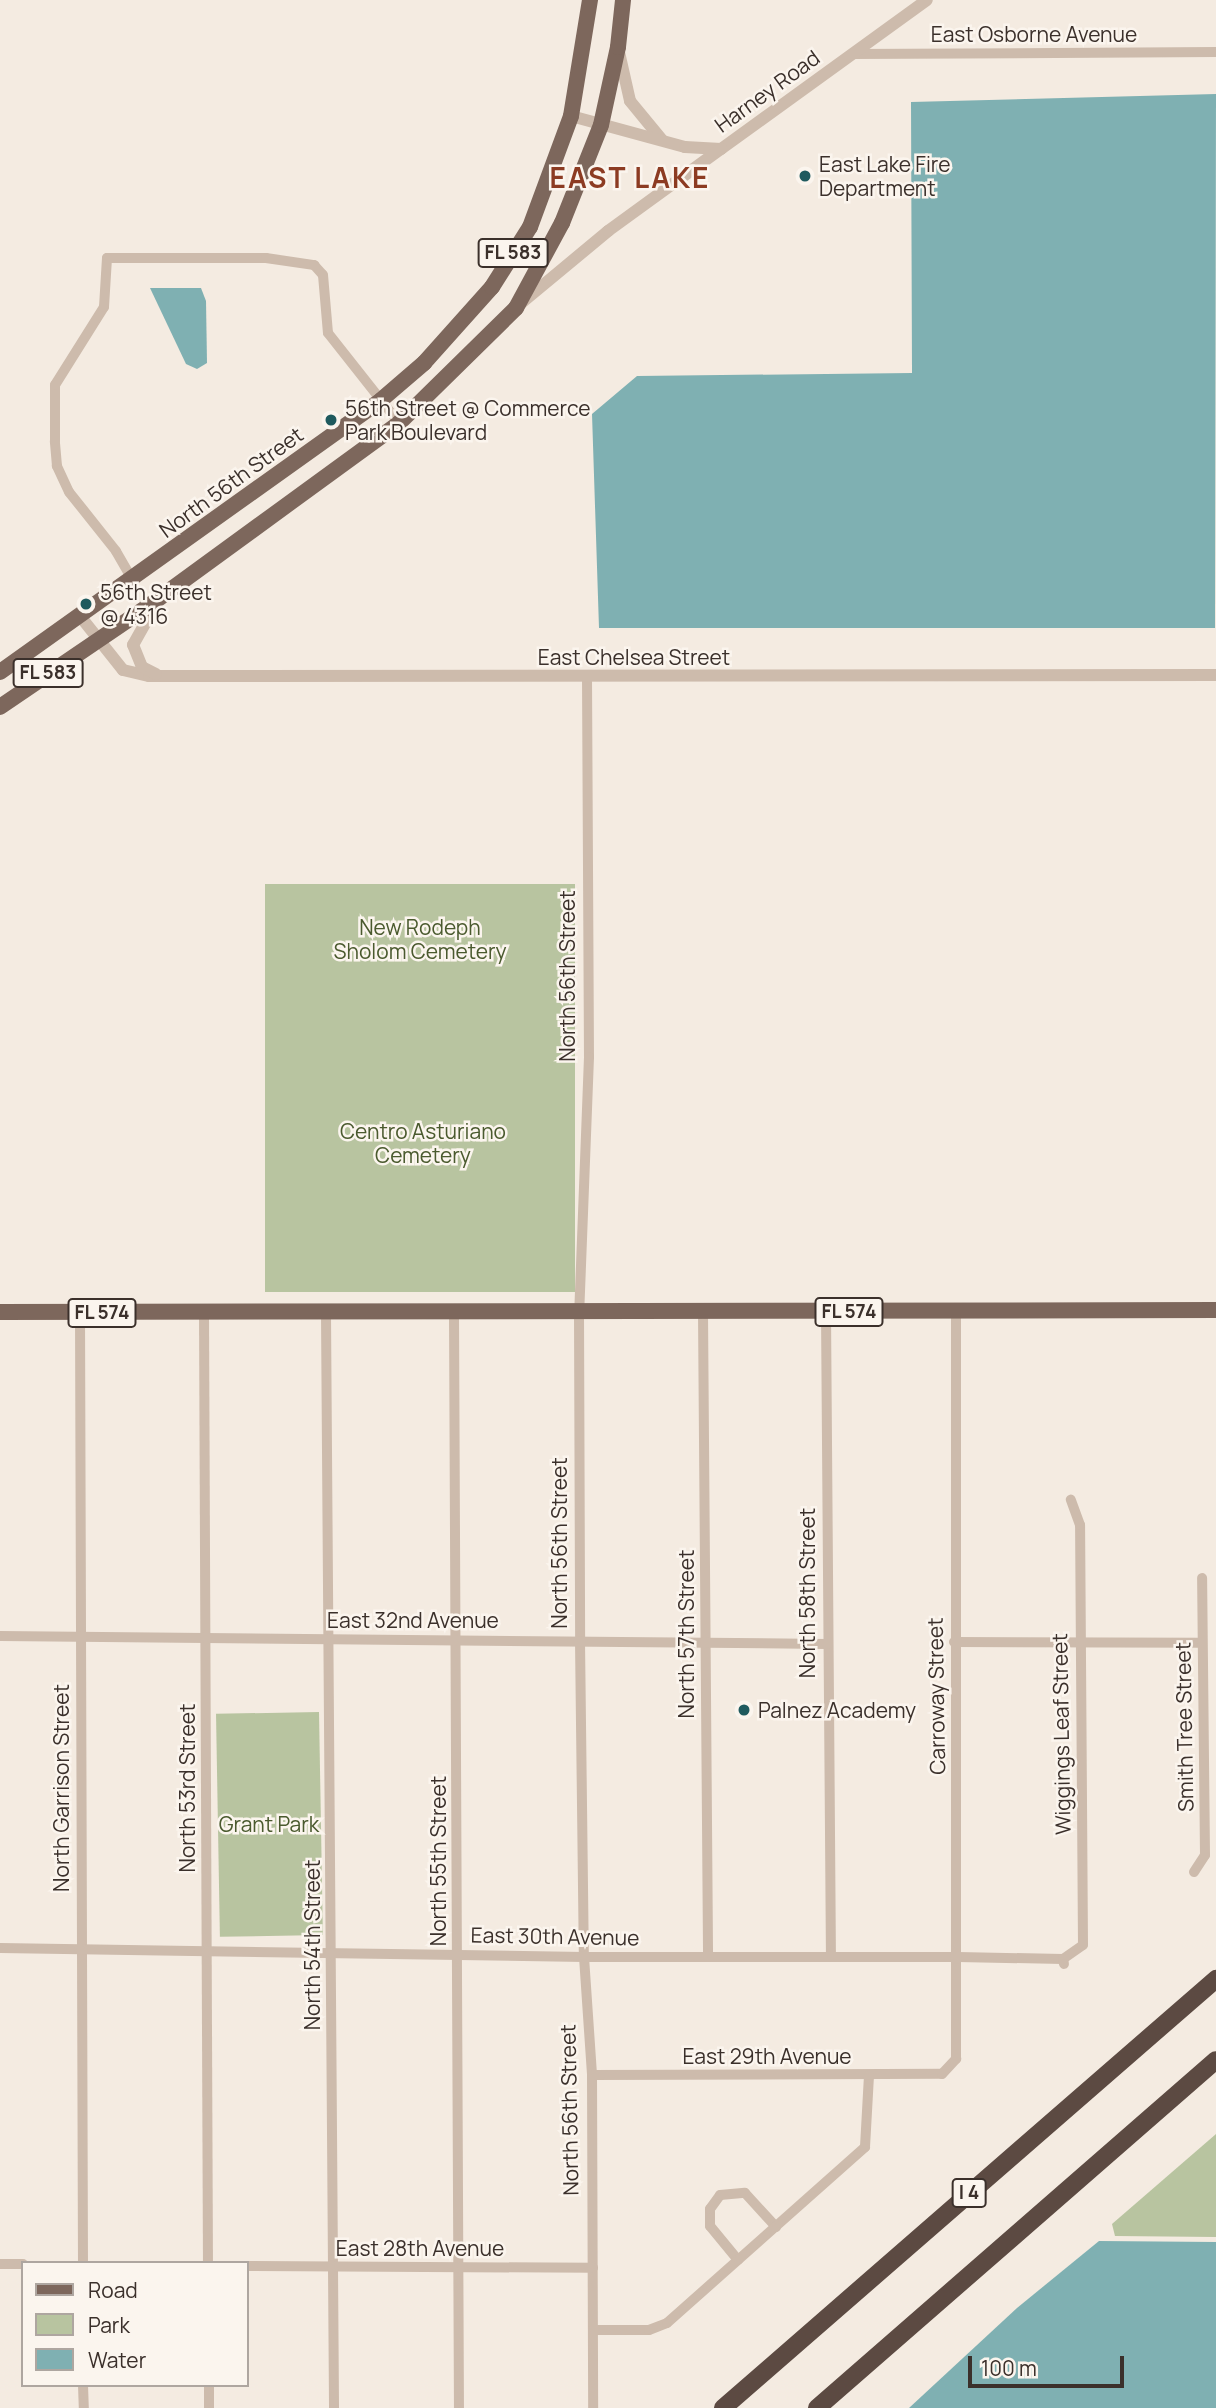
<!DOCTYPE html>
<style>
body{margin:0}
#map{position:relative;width:1216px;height:2408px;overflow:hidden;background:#f4ebe1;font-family:Manrope,sans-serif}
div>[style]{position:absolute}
.green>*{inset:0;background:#b8c4a0;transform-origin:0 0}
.water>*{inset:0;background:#7fb0b2}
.minor>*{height:10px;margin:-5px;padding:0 5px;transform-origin:5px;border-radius:5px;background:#cdbbac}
.tertiary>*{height:12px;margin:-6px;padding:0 6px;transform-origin:6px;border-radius:6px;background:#cdbbac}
.primary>*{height:16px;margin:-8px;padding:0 8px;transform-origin:8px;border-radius:8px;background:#7d675c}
.motorway>*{height:18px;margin:-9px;padding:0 9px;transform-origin:9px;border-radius:9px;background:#5c4a42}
.dots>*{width:19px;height:19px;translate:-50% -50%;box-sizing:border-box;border:4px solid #fbf5ee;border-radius:50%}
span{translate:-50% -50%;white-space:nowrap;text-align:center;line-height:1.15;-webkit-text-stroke:5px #fbf5ee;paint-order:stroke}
.shield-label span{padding:2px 5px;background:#fbf5ee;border:2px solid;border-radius:5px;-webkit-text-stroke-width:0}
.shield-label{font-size:19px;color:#3b302b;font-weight:700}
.street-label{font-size:21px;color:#3b302b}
.poi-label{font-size:21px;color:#3b302b}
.left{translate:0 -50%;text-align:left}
.park-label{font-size:21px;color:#4a5a2e}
.district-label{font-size:28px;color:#8c3b22;font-weight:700;letter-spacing:2px}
.legend{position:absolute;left:21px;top:2261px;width:228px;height:126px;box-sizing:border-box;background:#fbf5ee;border:2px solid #aea6a0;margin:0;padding:9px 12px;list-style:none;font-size:21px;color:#3b302b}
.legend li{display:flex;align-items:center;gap:14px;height:35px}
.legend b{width:35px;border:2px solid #aea6a0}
.scale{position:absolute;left:968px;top:2356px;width:156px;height:32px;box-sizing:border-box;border:4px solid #3b302b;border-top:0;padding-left:9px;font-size:21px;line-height:24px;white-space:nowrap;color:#3b302b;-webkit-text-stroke:5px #fbf5ee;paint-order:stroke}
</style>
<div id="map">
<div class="green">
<div style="left:575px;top:884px;width:408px;height:310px;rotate:90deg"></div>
<div style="left:319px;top:1712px;width:223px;height:103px;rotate:89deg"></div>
<div style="clip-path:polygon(1216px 2134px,1216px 2237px,1115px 2236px,1112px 2224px)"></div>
</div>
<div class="water">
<div style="clip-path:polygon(1216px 94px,1215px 628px,599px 628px,592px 414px,637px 376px,912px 373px,911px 102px)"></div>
<div style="clip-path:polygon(150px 288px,201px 288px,206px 301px,207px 363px,197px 369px,186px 364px)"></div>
<div style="clip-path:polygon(1099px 2241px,1216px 2242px,1216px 2408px,909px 2408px,1017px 2308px)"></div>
</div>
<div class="minor">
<div style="left:852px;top:54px;width:364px;rotate:-0.3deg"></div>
<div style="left:132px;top:579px;width:32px;rotate:-120deg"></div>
<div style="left:116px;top:551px;width:75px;rotate:-128.5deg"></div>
<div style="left:69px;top:492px;width:29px;rotate:-115deg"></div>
<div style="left:57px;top:466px;width:25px;rotate:-95deg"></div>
<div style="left:55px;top:441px;width:56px;rotate:-90deg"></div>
<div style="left:55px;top:385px;width:92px;rotate:-57.9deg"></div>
<div style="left:104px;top:307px;width:49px;rotate:-86.5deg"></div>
<div style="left:107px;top:258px;width:159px"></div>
<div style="left:266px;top:258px;width:49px;rotate:8.3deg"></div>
<div style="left:314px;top:265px;width:13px;rotate:48deg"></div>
<div style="left:323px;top:275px;width:58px;rotate:85.1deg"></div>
<div style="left:328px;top:333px;width:115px;rotate:51.7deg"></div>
<div style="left:587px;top:677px;width:380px;rotate:89.7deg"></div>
<div style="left:589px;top:1057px;width:257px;rotate:92.2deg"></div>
<div style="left:579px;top:1314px;width:327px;rotate:89.8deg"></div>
<div style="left:580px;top:1641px;width:316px;rotate:89.3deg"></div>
<div style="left:584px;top:1957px;width:118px;rotate:86.1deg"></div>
<div style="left:592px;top:2075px;width:333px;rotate:89.8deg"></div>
<div style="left:80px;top:1312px;width:951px;rotate:89.82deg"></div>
<div style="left:826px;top:1312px;width:645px;rotate:89.56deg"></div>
<div style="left:204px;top:1313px;width:950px;rotate:89.76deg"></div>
<div style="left:703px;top:1313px;width:642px;rotate:89.55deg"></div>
<div style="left:326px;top:1314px;width:1094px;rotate:89.58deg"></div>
<div style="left:454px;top:1314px;width:1094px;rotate:89.74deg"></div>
<div style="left:0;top:1636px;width:827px;rotate:0.55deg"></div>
<div style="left:954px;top:1642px;width:248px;rotate:0.2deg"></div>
<div style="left:1194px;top:1872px;width:20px;rotate:-57deg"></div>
<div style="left:1205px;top:1855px;width:277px;rotate:-90.6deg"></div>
<div style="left:0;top:1948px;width:584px;rotate:0.88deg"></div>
<div style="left:584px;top:1957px;width:374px"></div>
<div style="left:958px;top:1957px;width:105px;rotate:1.1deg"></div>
<div style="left:1063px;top:1959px;width:5px;rotate:79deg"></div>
<div style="left:1063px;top:1959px;width:24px;rotate:-35deg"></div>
<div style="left:1083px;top:1945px;width:420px;rotate:-90.4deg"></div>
<div style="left:1080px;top:1525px;width:27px;rotate:-110deg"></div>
<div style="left:592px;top:2075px;width:350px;rotate:-0.2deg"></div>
<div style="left:942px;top:2074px;width:21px;rotate:-47deg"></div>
<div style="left:956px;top:2059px;width:748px;rotate:-90deg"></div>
<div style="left:738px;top:2260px;width:44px;rotate:-129.5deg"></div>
<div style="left:710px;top:2226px;width:17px;rotate:-90deg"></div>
<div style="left:710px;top:2209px;width:17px;rotate:-54deg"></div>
<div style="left:720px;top:2195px;width:25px;rotate:-5deg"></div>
<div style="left:745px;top:2193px;width:46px;rotate:47.6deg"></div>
<div style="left:0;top:2264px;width:23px"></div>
<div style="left:247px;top:2266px;width:346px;rotate:0.3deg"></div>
<div style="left:593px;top:2330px;width:56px"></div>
<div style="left:649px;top:2330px;width:19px;rotate:-21deg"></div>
<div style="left:667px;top:2323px;width:265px;rotate:-41.6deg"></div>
<div style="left:865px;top:2147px;width:72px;rotate:-86.8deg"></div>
<div style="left:83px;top:2385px;width:23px;rotate:88deg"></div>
<div style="left:209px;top:2385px;width:23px;rotate:90deg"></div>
</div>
<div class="tertiary">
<div style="left:619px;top:52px;width:50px;rotate:77.3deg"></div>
<div style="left:630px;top:101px;width:50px;rotate:50.6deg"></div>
<div style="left:571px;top:116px;width:118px;rotate:15.2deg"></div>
<div style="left:685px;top:147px;width:36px;rotate:3deg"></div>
<div style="left:721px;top:149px;width:254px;rotate:-35.9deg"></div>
<div style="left:519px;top:305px;width:116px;rotate:-39.7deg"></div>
<div style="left:608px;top:231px;width:140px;rotate:-36deg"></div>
<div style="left:80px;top:616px;width:69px;rotate:51.5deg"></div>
<div style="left:123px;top:670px;width:27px;rotate:13deg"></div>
<div style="left:149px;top:676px;width:1067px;rotate:-0.05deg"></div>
<div style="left:156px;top:674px;width:16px;rotate:-153deg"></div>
<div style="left:142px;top:667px;width:24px;rotate:-112deg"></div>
<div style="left:133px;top:645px;width:47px;rotate:-60.7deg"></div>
</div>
<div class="primary">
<div style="left:0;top:672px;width:468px;rotate:-35.5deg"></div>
<div style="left:381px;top:400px;width:57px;rotate:-40.7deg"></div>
<div style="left:424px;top:363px;width:102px;rotate:-48.2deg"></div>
<div style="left:492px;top:287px;width:71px;rotate:-57.7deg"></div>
<div style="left:530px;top:227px;width:118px;rotate:-69.7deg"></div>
<div style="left:571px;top:116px;width:118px;rotate:-80.7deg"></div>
<div style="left:0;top:707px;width:178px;rotate:-34.2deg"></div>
<div style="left:147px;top:607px;width:312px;rotate:-36.1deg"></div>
<div style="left:399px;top:423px;width:164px;rotate:-44.5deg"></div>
<div style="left:516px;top:308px;width:97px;rotate:-61.6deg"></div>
<div style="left:562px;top:223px;width:105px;rotate:-68.3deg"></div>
<div style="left:601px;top:125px;width:80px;rotate:-77.7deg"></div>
<div style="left:618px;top:47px;width:47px;rotate:-83.9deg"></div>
<div style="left:0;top:1312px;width:1216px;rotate:-0.09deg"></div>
</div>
<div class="motorway">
<div style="left:723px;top:2408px;width:654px;rotate:-41.03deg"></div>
<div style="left:817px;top:2408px;width:529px;rotate:-41.09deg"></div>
</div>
<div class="dots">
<div style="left:805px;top:176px;background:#1f5a5e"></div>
<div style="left:331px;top:420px;background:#1f5a5e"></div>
<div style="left:86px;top:604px;background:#1f5a5e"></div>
<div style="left:744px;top:1710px;background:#1f5a5e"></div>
</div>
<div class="shield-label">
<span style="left:513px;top:253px">FL 583</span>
<span style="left:48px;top:673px">FL 583</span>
<span style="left:849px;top:1312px">FL 574</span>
<span style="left:102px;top:1313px">FL 574</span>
<span style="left:969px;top:2193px">I 4</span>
</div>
<div class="street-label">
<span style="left:1034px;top:34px">East Osborne Avenue</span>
<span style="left:767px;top:91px;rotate:-36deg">Harney Road</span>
<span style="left:231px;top:482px;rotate:-36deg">North 56th Street</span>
<span style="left:634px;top:657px">East Chelsea Street</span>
<span style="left:567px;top:976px;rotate:-90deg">North 56th Street</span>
<span style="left:559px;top:1543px;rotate:-90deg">North 56th Street</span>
<span style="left:807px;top:1593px;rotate:-90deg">North 58th Street</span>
<span style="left:413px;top:1620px">East 32nd Avenue</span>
<span style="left:686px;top:1634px;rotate:-90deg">North 57th Street</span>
<span style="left:936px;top:1696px;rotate:-91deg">Carroway Street</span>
<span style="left:1184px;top:1727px;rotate:-91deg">Smith Tree Street</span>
<span style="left:1061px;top:1734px;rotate:-91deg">Wiggings Leaf Street</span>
<span style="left:61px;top:1788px;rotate:-90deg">North Garrison Street</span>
<span style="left:187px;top:1788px;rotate:-90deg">North 53rd Street</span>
<span style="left:438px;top:1861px;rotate:-90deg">North 55th Street</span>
<span style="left:555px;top:1936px;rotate:1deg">East 30th Avenue</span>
<span style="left:312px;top:1945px;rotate:-90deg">North 54th Street</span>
<span style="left:767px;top:2056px">East 29th Avenue</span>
<span style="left:569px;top:2110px;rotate:-91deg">North 56th Street</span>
<span style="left:420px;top:2248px">East 28th Avenue</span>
</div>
<div class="poi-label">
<span class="left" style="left:819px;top:176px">East Lake Fire<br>Department</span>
<span class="left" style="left:345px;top:420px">56th Street @ Commerce<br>Park Boulevard</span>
<span class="left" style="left:100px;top:604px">56th Street<br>@ 4316</span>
<span class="left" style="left:758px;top:1710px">Palnez Academy</span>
</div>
<div class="park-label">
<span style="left:420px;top:939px">New Rodeph<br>Sholom Cemetery</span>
<span style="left:423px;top:1143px">Centro Asturiano<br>Cemetery</span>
<span style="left:269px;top:1824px">Grant Park</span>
</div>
<div class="district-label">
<span style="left:630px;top:177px">EAST LAKE</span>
</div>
<ul class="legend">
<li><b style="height:9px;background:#7d675c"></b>Road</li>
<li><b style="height:19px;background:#b8c4a0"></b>Park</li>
<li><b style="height:19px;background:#7fb0b2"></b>Water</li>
</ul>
<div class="scale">100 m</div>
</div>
